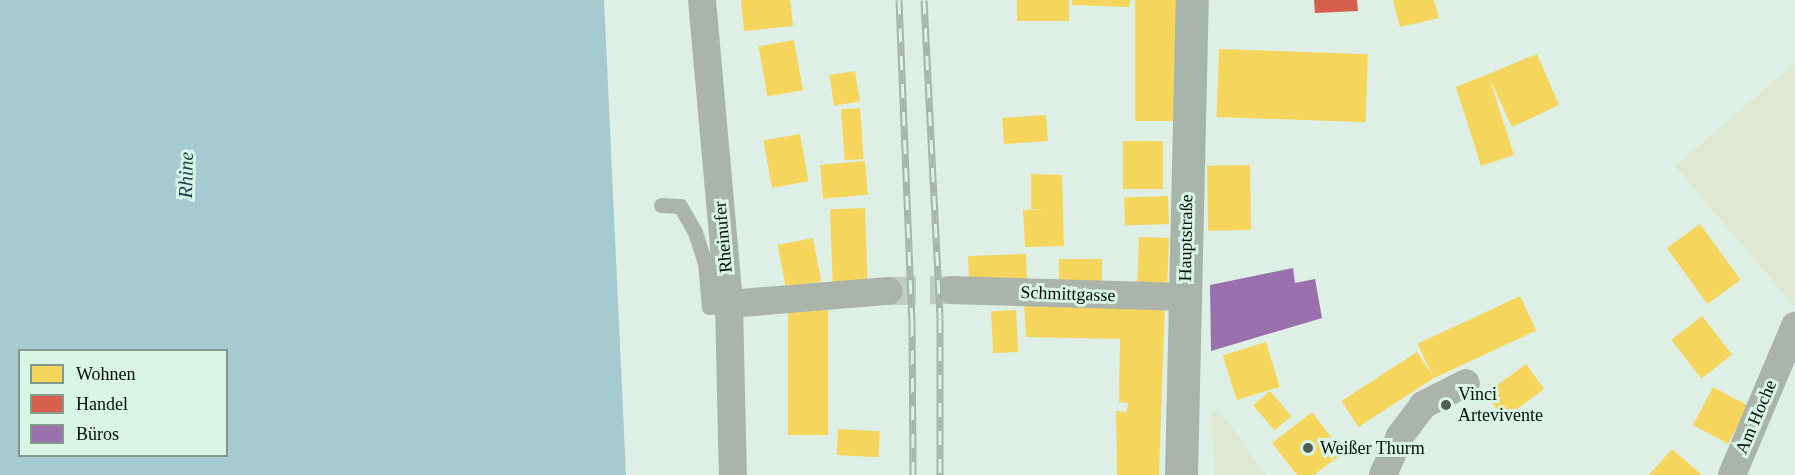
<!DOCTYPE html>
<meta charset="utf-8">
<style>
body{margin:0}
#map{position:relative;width:1795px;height:475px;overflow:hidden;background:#deefe6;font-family:Georgia,serif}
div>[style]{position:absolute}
.green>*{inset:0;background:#dfe8d2}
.water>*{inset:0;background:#a5cacf}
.homes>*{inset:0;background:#f6d55c;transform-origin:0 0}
.shops>*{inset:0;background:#d6604d}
.offices>*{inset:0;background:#9970ab}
.street-tunnel>*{height:28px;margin-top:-14px;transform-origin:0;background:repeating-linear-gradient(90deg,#bdcdc5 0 28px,transparent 0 42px)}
.lane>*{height:15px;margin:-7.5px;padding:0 7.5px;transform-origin:7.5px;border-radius:7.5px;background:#aab4aa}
.street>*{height:28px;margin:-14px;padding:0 14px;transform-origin:14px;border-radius:14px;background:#aab4aa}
.secondary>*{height:33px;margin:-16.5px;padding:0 16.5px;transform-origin:16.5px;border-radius:16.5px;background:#a7b4a9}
.rail>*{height:7px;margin-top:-3.5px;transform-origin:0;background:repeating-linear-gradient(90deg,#d8f5e6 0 14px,#a8b3aa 0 28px);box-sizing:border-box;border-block:2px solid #a8b3aa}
.dots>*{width:16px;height:16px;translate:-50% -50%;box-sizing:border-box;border:3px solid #d8f5e6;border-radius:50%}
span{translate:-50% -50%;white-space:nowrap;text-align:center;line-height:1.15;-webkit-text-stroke:6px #d8f5e6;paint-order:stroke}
.street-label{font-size:18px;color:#050e09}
.poi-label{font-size:18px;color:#050e09}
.left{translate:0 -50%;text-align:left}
.water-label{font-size:20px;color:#143f48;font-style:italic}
.legend{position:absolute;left:18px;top:349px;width:210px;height:108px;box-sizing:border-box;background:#d8f5e6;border:2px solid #84998e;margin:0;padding:8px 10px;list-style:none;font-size:18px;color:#050e09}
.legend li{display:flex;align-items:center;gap:12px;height:30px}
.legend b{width:30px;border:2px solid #84998e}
</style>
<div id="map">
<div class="green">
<div style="clip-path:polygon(1795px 63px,1795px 305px,1794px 306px,1675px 166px)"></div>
<div style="clip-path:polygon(1211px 409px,1222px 414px,1266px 475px,1215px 475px)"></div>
</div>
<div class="water">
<div style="clip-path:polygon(evenodd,0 0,604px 0,626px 475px,0 475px,0 0,20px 350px,226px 350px,226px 456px,20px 456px,20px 350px)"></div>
</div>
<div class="homes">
<div style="clip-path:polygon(741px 0,790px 0,793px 26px,744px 31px)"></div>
<div style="left:1017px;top:0;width:52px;height:21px"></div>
<div style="clip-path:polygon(1072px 0,1130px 0,1129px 7px,1072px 5px)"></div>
<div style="left:1135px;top:0;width:43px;height:121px"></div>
<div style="clip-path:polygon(1393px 0,1434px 0,1439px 18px,1400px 27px)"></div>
<div style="left:794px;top:40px;width:51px;height:36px;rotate:80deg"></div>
<div style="left:1219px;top:49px;width:149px;height:68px;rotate:2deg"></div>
<div style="clip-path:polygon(1537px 54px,1559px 105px,1512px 127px,1489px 77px,1514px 155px,1481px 166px,1456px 87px)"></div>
<div style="left:855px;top:71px;width:31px;height:26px;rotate:81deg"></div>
<div style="left:860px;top:108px;width:51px;height:19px;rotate:86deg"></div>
<div style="left:1046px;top:115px;width:26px;height:44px;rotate:86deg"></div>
<div style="left:800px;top:134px;width:48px;height:37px;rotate:80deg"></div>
<div style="left:1123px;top:141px;width:40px;height:48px"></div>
<div style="left:865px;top:161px;width:34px;height:45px;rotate:85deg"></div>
<div style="left:1250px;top:165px;width:65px;height:43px;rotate:89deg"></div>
<div style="clip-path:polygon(1031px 174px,1062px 175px,1064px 246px,1025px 247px,1023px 210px,1049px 209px,1031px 209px)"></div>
<div style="left:1168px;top:196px;width:28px;height:44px;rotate:88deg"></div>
<div style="left:865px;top:208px;width:73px;height:35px;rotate:88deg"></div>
<div style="left:1700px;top:224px;width:69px;height:41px;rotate:54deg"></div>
<div style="left:1139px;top:237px;width:30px;height:54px;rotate:2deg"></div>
<div style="left:813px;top:238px;width:44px;height:36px;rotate:79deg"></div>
<div style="left:1026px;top:254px;width:26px;height:58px;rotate:88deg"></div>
<div style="left:1102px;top:259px;width:24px;height:43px;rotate:90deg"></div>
<div style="left:1520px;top:296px;width:38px;height:113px;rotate:65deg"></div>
<div style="clip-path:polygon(1024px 302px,1165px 302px,1159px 475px,1117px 475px,1116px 411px,1127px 412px,1128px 403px,1119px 402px,1120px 339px,1026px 337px)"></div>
<div style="left:788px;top:309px;width:40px;height:126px"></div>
<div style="left:1016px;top:310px;width:42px;height:25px;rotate:87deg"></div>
<div style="left:1702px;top:316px;width:49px;height:39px;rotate:52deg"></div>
<div style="left:1266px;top:342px;width:47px;height:45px;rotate:73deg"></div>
<div style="left:1417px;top:352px;width:31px;height:90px;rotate:57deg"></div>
<div style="left:1526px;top:364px;width:31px;height:50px;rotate:54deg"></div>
<div style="left:1713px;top:387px;width:40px;height:43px;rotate:28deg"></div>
<div style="left:1270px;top:391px;width:33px;height:22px;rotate:50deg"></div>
<div style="clip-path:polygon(1312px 412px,1343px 453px,1314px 475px,1297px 475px,1272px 443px)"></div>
<div style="left:838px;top:429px;width:42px;height:26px;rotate:3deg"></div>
<div style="clip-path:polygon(1672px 449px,1702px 475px,1649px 475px)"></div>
</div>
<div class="shops">
<div style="clip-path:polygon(1314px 0,1357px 0,1358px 11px,1315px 13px)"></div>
</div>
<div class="offices">
<div style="clip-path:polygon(1293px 268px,1295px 283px,1315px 279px,1322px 318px,1211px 351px,1210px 285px)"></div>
</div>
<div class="street-tunnel">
<div style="left:888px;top:291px;width:63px;rotate:-0.9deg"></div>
</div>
<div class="lane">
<div style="left:661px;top:205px;width:19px;rotate:3deg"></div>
<div style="left:680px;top:206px;width:30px;rotate:60deg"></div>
<div style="left:695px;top:232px;width:32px;rotate:72deg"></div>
<div style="left:705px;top:262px;width:45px;rotate:84.9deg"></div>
<div style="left:709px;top:307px;width:20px;rotate:-9deg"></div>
</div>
<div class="street">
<div style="left:702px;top:0;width:305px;rotate:84.9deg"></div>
<div style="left:729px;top:304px;width:171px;rotate:88.7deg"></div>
<div style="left:951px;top:290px;width:234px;rotate:1.7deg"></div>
<div style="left:729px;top:304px;width:160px;rotate:-4.7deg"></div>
<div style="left:1383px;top:475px;width:43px;rotate:-66.4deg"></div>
<div style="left:1400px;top:436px;width:39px;rotate:-53deg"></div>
<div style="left:1423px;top:405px;width:48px;rotate:-27.1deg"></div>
<div style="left:1732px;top:475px;width:162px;rotate:-67.1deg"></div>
</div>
<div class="secondary">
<div style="left:1181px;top:475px;width:475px;rotate:-88.7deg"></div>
</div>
<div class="rail">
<div style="left:899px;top:0;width:322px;rotate:87.7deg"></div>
<div style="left:912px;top:322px;width:153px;rotate:89.6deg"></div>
<div style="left:924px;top:0;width:319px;rotate:87.1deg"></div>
<div style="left:940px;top:319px;width:156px;rotate:90deg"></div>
</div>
<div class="dots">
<div style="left:1446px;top:405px;background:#515d56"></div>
<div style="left:1308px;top:448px;background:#515d56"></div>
</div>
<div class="street-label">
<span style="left:723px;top:237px;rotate:-95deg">Rheinufer</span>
<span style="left:1186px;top:238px;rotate:-89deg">Hauptstraße</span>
<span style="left:1068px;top:294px;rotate:2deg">Schmittgasse</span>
<span style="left:1756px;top:417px;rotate:-67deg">Am Hoche</span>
</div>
<div class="poi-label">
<span class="left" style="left:1458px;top:405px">Vinci<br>Artevivente</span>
<span class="left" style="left:1320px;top:448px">Weißer Thurm</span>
</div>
<div class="water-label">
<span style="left:186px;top:175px;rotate:-89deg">Rhine</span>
</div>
<ul class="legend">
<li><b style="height:16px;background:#f6d55c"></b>Wohnen</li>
<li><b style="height:16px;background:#d6604d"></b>Handel</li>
<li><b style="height:16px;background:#9970ab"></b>Büros</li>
</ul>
</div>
